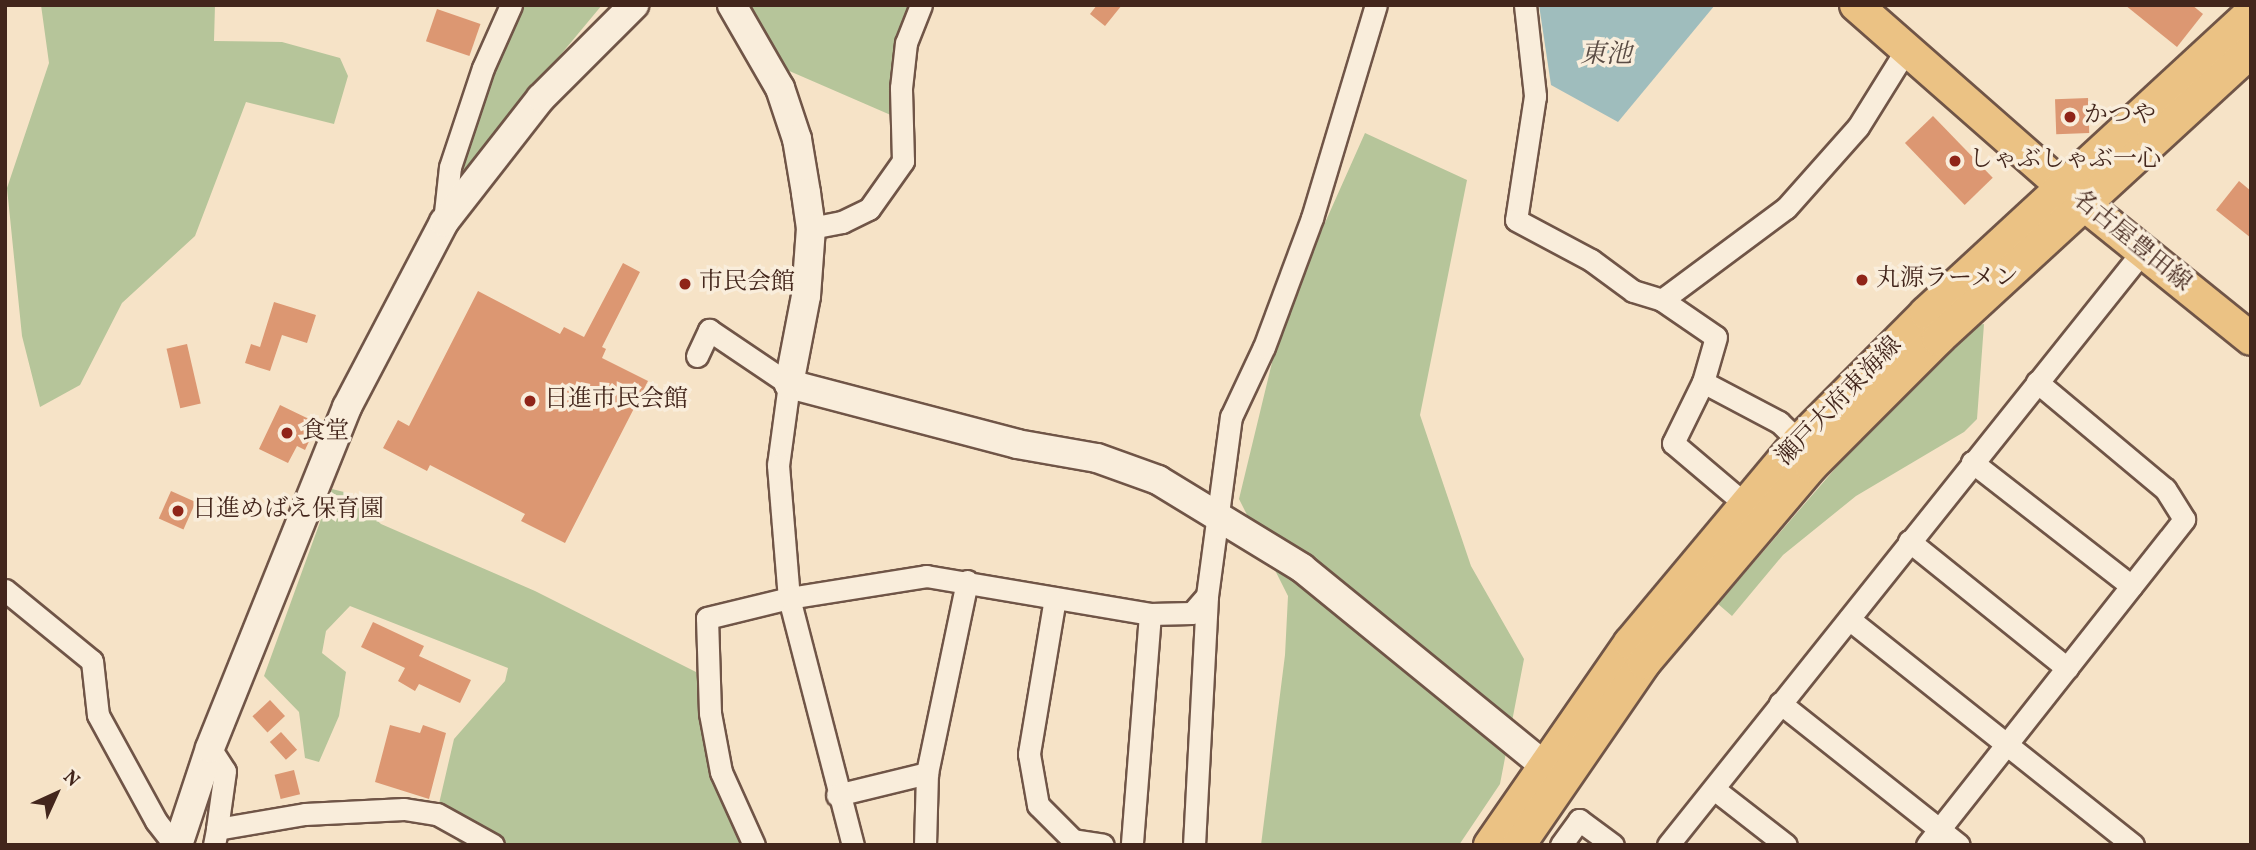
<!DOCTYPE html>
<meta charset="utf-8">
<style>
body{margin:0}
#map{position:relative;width:2256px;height:850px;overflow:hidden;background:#f6e3c7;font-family:Vollkorn,"Noto Serif JP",serif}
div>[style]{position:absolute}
.green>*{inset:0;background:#b6c59a}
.water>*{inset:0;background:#9fbdbd}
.building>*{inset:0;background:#dc9772;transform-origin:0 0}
.roads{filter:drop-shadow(2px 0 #705547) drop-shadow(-2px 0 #705547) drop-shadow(0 2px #705547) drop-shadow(0 -2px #705547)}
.street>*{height:21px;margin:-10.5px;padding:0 10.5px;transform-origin:10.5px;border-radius:10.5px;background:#f9eddb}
.secondary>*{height:28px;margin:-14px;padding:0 14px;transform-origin:14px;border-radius:14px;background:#f9eddb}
.primary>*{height:32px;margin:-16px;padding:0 16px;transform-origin:16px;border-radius:16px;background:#ebc284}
.dots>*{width:19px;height:19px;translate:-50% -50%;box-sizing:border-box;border:4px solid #f9eddb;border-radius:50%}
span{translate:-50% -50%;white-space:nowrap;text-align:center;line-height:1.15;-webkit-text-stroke:7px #f9eddb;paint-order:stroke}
.poi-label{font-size:24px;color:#43261c}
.left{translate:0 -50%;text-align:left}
.street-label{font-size:24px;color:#43261c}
.water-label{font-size:26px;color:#5a4c44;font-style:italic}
.frame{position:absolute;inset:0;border:7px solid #43261c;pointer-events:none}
.north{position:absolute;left:21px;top:759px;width:70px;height:70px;-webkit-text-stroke:5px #f9eddb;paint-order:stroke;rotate:45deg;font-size:19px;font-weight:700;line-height:28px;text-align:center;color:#43261c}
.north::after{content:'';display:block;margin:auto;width:24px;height:32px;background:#43261c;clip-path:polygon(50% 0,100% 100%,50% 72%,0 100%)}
</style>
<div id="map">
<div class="green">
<div style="clip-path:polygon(41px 5px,215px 5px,214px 41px,282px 42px,340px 58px,348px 76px,334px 124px,246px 102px,195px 236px,122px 303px,80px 385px,40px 407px,22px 336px,7px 188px,49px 63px)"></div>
<div style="clip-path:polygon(524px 5px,602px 5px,513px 112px,468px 179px,460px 174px,488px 90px)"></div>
<div style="clip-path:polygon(748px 5px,910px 5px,896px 46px,890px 88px,893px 116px,787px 70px)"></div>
<div style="clip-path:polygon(1365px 133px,1467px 180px,1420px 415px,1471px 566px,1524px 659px,1500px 784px,1459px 845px,1261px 845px,1285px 655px,1288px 596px,1239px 499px,1283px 317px)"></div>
<div style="clip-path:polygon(1984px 324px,1977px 419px,1964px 432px,1856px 496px,1783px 555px,1732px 616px,1718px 604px,1846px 456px,1976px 325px)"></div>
<div style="clip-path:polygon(332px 489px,344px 492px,381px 524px,535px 591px,696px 672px,744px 845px,462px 845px,435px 821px,454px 739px,505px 681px,508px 668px,350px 606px,326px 631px,322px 653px,346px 672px,339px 716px,319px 762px,305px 758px,299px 712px,264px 676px)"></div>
</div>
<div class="water">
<div style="clip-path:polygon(1539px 5px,1715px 5px,1618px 122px,1551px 85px)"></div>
</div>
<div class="building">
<div style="clip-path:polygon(1097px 5px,1122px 5px,1105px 26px,1090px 14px)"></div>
<div style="clip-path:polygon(2125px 5px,2192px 5px,2203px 14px,2177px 47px)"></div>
<div style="left:437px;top:9px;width:46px;height:34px;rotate:19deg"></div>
<div style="left:2088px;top:98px;width:35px;height:33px;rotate:88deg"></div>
<div style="left:1933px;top:116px;width:86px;height:39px;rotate:46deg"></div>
<div style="clip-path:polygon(2239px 181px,2251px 191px,2251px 238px,2216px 210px)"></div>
<div style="clip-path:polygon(623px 263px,640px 272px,602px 347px,606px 349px,602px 358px,648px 381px,565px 543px,521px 521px,525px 514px,430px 465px,427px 471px,383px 448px,398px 420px,409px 426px,478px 291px,560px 334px,564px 327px,584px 337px)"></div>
<div style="clip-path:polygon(274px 302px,316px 315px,307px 343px,282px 335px,270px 371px,245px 363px,251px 344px,260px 347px)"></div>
<div style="left:187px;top:344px;width:61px;height:21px;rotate:77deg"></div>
<div style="clip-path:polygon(280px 405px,309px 419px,303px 430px,312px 435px,305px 450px,297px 446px,288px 463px,259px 449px)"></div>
<div style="left:171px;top:491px;width:27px;height:30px;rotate:24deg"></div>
<div style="clip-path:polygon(373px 622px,424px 646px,419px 656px,471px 680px,460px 703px,419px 684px,415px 691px,398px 681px,405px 668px,361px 647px)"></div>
<div style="left:270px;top:700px;width:22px;height:24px;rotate:47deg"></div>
<div style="clip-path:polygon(390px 725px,420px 733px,423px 725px,446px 733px,429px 799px,375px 782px)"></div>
<div style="left:281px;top:732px;width:24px;height:15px;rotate:48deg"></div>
<div style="left:294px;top:770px;width:25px;height:20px;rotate:76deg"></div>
</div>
<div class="roads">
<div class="street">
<div style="left:1525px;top:5px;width:92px;rotate:83.7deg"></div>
<div style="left:1535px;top:96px;width:125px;rotate:98.7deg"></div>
<div style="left:1516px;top:220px;width:85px;rotate:28.1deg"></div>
<div style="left:1591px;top:260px;width:52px;rotate:36.4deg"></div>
<div style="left:1633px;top:291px;width:30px;rotate:17deg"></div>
<div style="left:1662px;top:300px;width:154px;rotate:-36.6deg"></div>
<div style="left:1786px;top:208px;width:108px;rotate:-48.4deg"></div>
<div style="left:1858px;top:127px;width:91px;rotate:-58.1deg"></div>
<div style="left:444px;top:222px;width:55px;rotate:-83.8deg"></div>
<div style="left:450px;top:167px;width:104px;rotate:-71.6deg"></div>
<div style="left:483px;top:68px;width:69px;rotate:-66deg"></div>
<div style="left:811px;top:228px;width:32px;rotate:-11deg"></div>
<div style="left:842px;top:222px;width:30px;rotate:-26deg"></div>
<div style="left:869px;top:209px;width:59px;rotate:-54.7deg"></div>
<div style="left:903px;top:161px;width:73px;rotate:-91.6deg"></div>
<div style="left:901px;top:88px;width:45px;rotate:-83.7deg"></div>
<div style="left:906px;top:43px;width:41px;rotate:-68.5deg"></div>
<div style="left:1662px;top:300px;width:65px;rotate:34.4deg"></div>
<div style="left:1716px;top:337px;width:47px;rotate:106.1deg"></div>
<div style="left:1703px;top:382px;width:68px;rotate:116.2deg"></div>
<div style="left:1673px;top:443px;width:94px;rotate:40.3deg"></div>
<div style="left:697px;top:356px;width:29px;rotate:-65deg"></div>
<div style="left:709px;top:330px;width:97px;rotate:34deg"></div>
<div style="left:789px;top:384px;width:82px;rotate:97.7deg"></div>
<div style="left:778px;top:465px;width:133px;rotate:85.3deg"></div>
<div style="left:789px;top:598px;width:255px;rotate:75.5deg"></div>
<div style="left:1703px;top:382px;width:86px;rotate:27.8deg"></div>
<div style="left:1779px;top:422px;width:28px;rotate:44deg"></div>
<div style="left:1972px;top:462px;width:202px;rotate:37.9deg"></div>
<div style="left:1909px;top:541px;width:203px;rotate:38.8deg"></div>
<div style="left:5px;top:590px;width:112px;rotate:39.2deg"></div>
<div style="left:92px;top:661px;width:54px;rotate:83.7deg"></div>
<div style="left:98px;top:715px;width:121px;rotate:61.3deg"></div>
<div style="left:156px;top:821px;width:31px;rotate:52deg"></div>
<div style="left:1055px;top:598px;width:158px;rotate:99.5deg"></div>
<div style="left:1029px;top:754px;width:52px;rotate:80deg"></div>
<div style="left:1038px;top:805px;width:49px;rotate:45deg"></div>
<div style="left:1073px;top:840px;width:30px;rotate:9deg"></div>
<div style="left:1150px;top:614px;width:42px;rotate:-1.4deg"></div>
<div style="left:1192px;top:613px;width:23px;rotate:-49deg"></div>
<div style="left:1849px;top:619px;width:363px;rotate:38.5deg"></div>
<div style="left:1780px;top:703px;width:228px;rotate:38.4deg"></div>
<div style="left:210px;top:748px;width:27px;rotate:57deg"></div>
<div style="left:225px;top:771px;width:59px;rotate:97.9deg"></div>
<div style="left:1714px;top:789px;width:91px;rotate:37.9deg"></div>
<div style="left:837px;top:795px;width:93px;rotate:-13.7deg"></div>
<div style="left:927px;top:773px;width:196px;rotate:-78.2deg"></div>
<div style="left:214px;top:845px;width:16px;rotate:-79deg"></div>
<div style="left:217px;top:829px;width:89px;rotate:-9.7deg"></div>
<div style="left:305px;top:814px;width:99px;rotate:-2.9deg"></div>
<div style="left:404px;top:809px;width:33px;rotate:9deg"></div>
<div style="left:437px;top:814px;width:64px;rotate:29deg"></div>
<div style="left:754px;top:845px;width:80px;rotate:-114.3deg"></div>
<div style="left:721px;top:772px;width:60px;rotate:-100.6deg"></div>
<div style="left:710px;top:713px;width:95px;rotate:-91.8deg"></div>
<div style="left:707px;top:618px;width:84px;rotate:-13.7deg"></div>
<div style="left:789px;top:598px;width:139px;rotate:-9.1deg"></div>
<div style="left:926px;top:576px;width:227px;rotate:9.6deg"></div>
<div style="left:1150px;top:614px;width:232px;rotate:94.5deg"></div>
<div style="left:925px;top:845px;width:72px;rotate:-88.4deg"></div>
<div style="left:1194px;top:845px;width:249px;rotate:-87deg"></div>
<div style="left:1207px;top:596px;width:181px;rotate:-82.4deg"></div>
<div style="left:1231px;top:417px;width:77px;rotate:-64.8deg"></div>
<div style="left:1264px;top:347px;width:138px;rotate:-69.6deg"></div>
<div style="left:1312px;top:218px;width:222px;rotate:-73.3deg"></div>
<div style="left:1561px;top:845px;width:31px;rotate:-54deg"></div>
<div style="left:1579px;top:820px;width:42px;rotate:36.3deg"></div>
<div style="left:1668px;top:845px;width:759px;rotate:-51.36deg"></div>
<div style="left:1927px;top:845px;width:415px;rotate:-51.7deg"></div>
<div style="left:2184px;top:519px;width:36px;rotate:-122deg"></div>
<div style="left:2165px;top:489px;width:167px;rotate:-140.1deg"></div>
</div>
<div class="secondary">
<div style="left:732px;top:5px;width:96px;rotate:60deg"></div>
<div style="left:780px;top:88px;width:54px;rotate:71.6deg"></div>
<div style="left:797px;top:139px;width:55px;rotate:80.5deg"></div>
<div style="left:806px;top:193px;width:35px;rotate:82deg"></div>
<div style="left:811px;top:228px;width:68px;rotate:94.2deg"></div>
<div style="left:806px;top:296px;width:90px;rotate:100.9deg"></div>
<div style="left:789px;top:384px;width:236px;rotate:14.7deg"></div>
<div style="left:1017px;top:444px;width:81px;rotate:9.9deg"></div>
<div style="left:1097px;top:458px;width:65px;rotate:19.8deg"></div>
<div style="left:1158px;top:480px;width:169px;rotate:31.4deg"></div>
<div style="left:1302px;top:568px;width:310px;rotate:39.2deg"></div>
<div style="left:178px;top:845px;width:102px;rotate:-71.7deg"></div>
<div style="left:210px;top:748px;width:367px;rotate:-68.1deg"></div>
<div style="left:347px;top:407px;width:209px;rotate:-62.3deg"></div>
<div style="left:444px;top:222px;width:157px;rotate:-52deg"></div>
<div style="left:541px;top:98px;width:132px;rotate:-45deg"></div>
</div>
<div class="primary">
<div style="left:1856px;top:5px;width:277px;rotate:41.3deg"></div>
<div style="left:2064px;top:188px;width:240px;rotate:38.9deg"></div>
<div style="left:1490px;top:845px;width:246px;rotate:-55.3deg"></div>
<div style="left:1630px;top:643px;width:263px;rotate:-50.1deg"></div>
<div style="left:1799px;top:441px;width:180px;rotate:-45.2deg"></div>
<div style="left:1926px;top:313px;width:442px;rotate:-42.7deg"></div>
<div style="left:1519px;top:845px;width:221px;rotate:-55.5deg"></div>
<div style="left:1644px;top:663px;width:258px;rotate:-49.7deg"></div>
<div style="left:1811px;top:466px;width:180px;rotate:-45deg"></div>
<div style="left:1938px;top:339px;width:425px;rotate:-42.6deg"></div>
</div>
</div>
<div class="dots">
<div style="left:2070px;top:117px;background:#8f2418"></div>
<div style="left:1955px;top:161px;background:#8f2418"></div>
<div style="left:1862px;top:280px;background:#8f2418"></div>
<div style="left:685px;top:284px;background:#8f2418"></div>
<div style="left:530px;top:401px;background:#8f2418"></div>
<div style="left:287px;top:433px;background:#8f2418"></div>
<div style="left:178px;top:511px;background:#8f2418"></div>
</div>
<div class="poi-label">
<span class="left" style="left:2084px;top:117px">かつや</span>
<span class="left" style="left:1969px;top:161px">しゃぶしゃぶ一心</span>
<span class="left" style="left:1876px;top:280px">丸源ラーメン</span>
<span class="left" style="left:699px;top:284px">市民会館</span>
<span class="left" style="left:544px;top:401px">日進市民会館</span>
<span class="left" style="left:301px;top:433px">食堂</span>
<span class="left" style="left:192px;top:511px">日進めばえ保育園</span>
</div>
<div class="street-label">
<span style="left:2131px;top:242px;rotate:39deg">名古屋豊田線</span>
<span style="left:1840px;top:402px;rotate:-46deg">瀬戸大府東海線</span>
</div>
<div class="water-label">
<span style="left:1606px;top:56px">東池</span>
</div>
<div class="frame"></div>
<div class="north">N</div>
</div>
